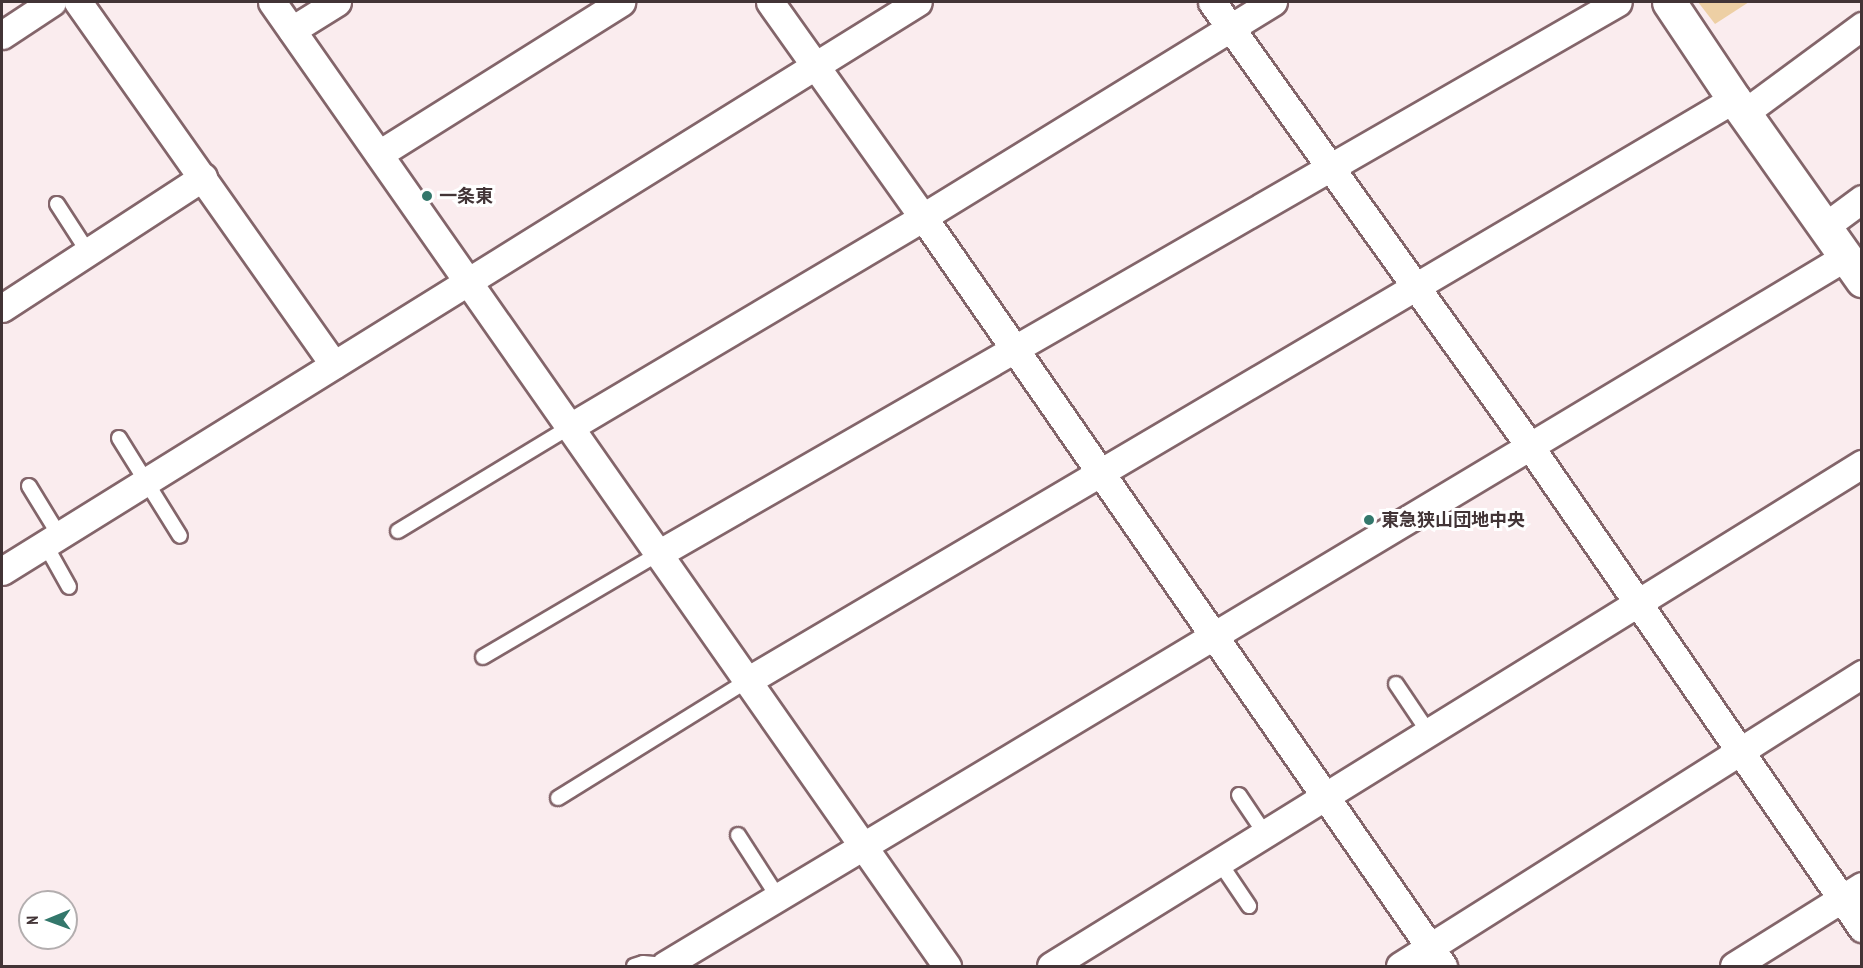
<!DOCTYPE html>
<meta charset="utf-8">
<style>
body{margin:0}
#map{position:relative;width:1863px;height:968px;overflow:hidden;background:#faecee;font-family:"PT Sans Narrow","Noto Sans JP",sans-serif}
div>[style]{position:absolute}
.green>*{inset:0;background:#edcfa4}
.roads{filter:drop-shadow(2px 0 #83656a) drop-shadow(-2px 0 #83656a) drop-shadow(0 2px #83656a) drop-shadow(0 -2px #83656a)}
.service>*{height:14px;margin:-7px;padding:0 7px;transform-origin:7px;border-radius:7px;background:#fff}
.minor>*{height:27px;margin:-13.5px;padding:0 13.5px;transform-origin:13.5px;border-radius:13.5px;background:#fff}
.tertiary>*{height:33px;margin:-16.5px;padding:0 16.5px;transform-origin:16.5px;border-radius:16.5px;background:#fff}
.dots>*{width:16px;height:16px;translate:-50% -50%;box-sizing:border-box;border:3px solid #fff;border-radius:50%}
span{translate:-50% -50%;white-space:nowrap;text-align:center;line-height:1.15;-webkit-text-stroke:6px #fff;paint-order:stroke}
.poi-label{font-size:18px;color:#423436;font-weight:700}
.left{translate:0 -50%;text-align:left}
.frame{position:absolute;inset:0;border:3px solid #423436;pointer-events:none}
.north{position:absolute;left:18px;top:890px;width:60px;height:60px;box-sizing:border-box;background:#fff;border:2px solid #b3aeaf;border-radius:50%;rotate:269deg;font-size:16px;font-weight:700;line-height:24px;text-align:center;color:#423436}
.north::after{content:'';display:block;margin:auto;width:21px;height:27px;background:#33776b;clip-path:polygon(50% 0,100% 100%,50% 72%,0 100%)}
</style>
<div id="map">
<div class="green">
<div style="clip-path:polygon(1698px 2px,1749px 2px,1715px 24px)"></div>
</div>
<div class="roads">
<div class="service">
<div style="left:57px;top:204px;width:57px;rotate:57.1deg"></div>
<div style="left:119px;top:438px;width:115px;rotate:58.1deg"></div>
<div style="left:29px;top:486px;width:57px;rotate:58.5deg"></div>
<div style="left:398px;top:531px;width:201px;rotate:-31.2deg"></div>
<div style="left:45px;top:544px;width:49px;rotate:60.8deg"></div>
<div style="left:483px;top:657px;width:203px;rotate:-30.5deg"></div>
<div style="left:1396px;top:684px;width:59px;rotate:56deg"></div>
<div style="left:1239px;top:795px;width:48px;rotate:56deg"></div>
<div style="left:558px;top:798px;width:222px;rotate:-31.8deg"></div>
<div style="left:738px;top:835px;width:74px;rotate:57.2deg"></div>
<div style="left:1220px;top:863px;width:52px;rotate:56deg"></div>
<div style="left:634px;top:966px;width:9px;rotate:-18deg"></div>
<div style="left:643px;top:963px;width:22px;rotate:5deg"></div>
</div>
<div class="minor">
<div style="left:78px;top:2px;width:444px;rotate:54.8deg"></div>
<div style="left:272px;top:2px;width:1177px;rotate:55deg"></div>
<div style="left:770px;top:2px;width:264px;rotate:54.6deg"></div>
<div style="left:923px;top:217px;width:912px;rotate:55.23deg"></div>
<div style="left:1212px;top:2px;width:545px;rotate:54.41deg"></div>
<div style="left:1529px;top:445px;width:587px;rotate:55.42deg"></div>
<div style="left:292px;top:30px;width:53px;rotate:-31.9deg"></div>
<div style="left:2px;top:35px;width:60px;rotate:-33.4deg"></div>
<div style="left:1744px;top:113px;width:147px;rotate:-36.4deg"></div>
<div style="left:379px;top:154px;width:286px;rotate:-32.1deg"></div>
<div style="left:1824px;top:227px;width:47px;rotate:-36.4deg"></div>
<div style="left:2px;top:308px;width:240px;rotate:-33.1deg"></div>
<div style="left:570px;top:427px;width:411px;rotate:-30.7deg"></div>
<div style="left:923px;top:217px;width:411px;rotate:-31.6deg"></div>
<div style="left:658px;top:554px;width:1107px;rotate:-29.9deg"></div>
<div style="left:2px;top:571px;width:1078px;rotate:-31.85deg"></div>
<div style="left:747px;top:681px;width:1146px;rotate:-30.53deg"></div>
<div style="left:665px;top:965px;width:1376px;rotate:-30.96deg"></div>
<div style="left:1051px;top:966px;width:954px;rotate:-31.76deg"></div>
<div style="left:1400px;top:966px;width:547px;rotate:-32.29deg"></div>
<div style="left:1734px;top:966px;width:151px;rotate:-32deg"></div>
</div>
<div class="tertiary">
<div style="left:1669px;top:2px;width:117px;rotate:56.2deg"></div>
<div style="left:1734px;top:99px;width:222px;rotate:54.7deg"></div>
</div>
</div>
<div class="dots">
<div style="left:427px;top:196px;background:#33776b"></div>
<div style="left:1369px;top:520px;background:#33776b"></div>
</div>
<div class="poi-label">
<span class="left" style="left:439px;top:196px">一条東</span>
<span class="left" style="left:1381px;top:520px">東急狭山団地中央</span>
</div>
<div class="frame"></div>
<div class="north">N</div>
</div>
